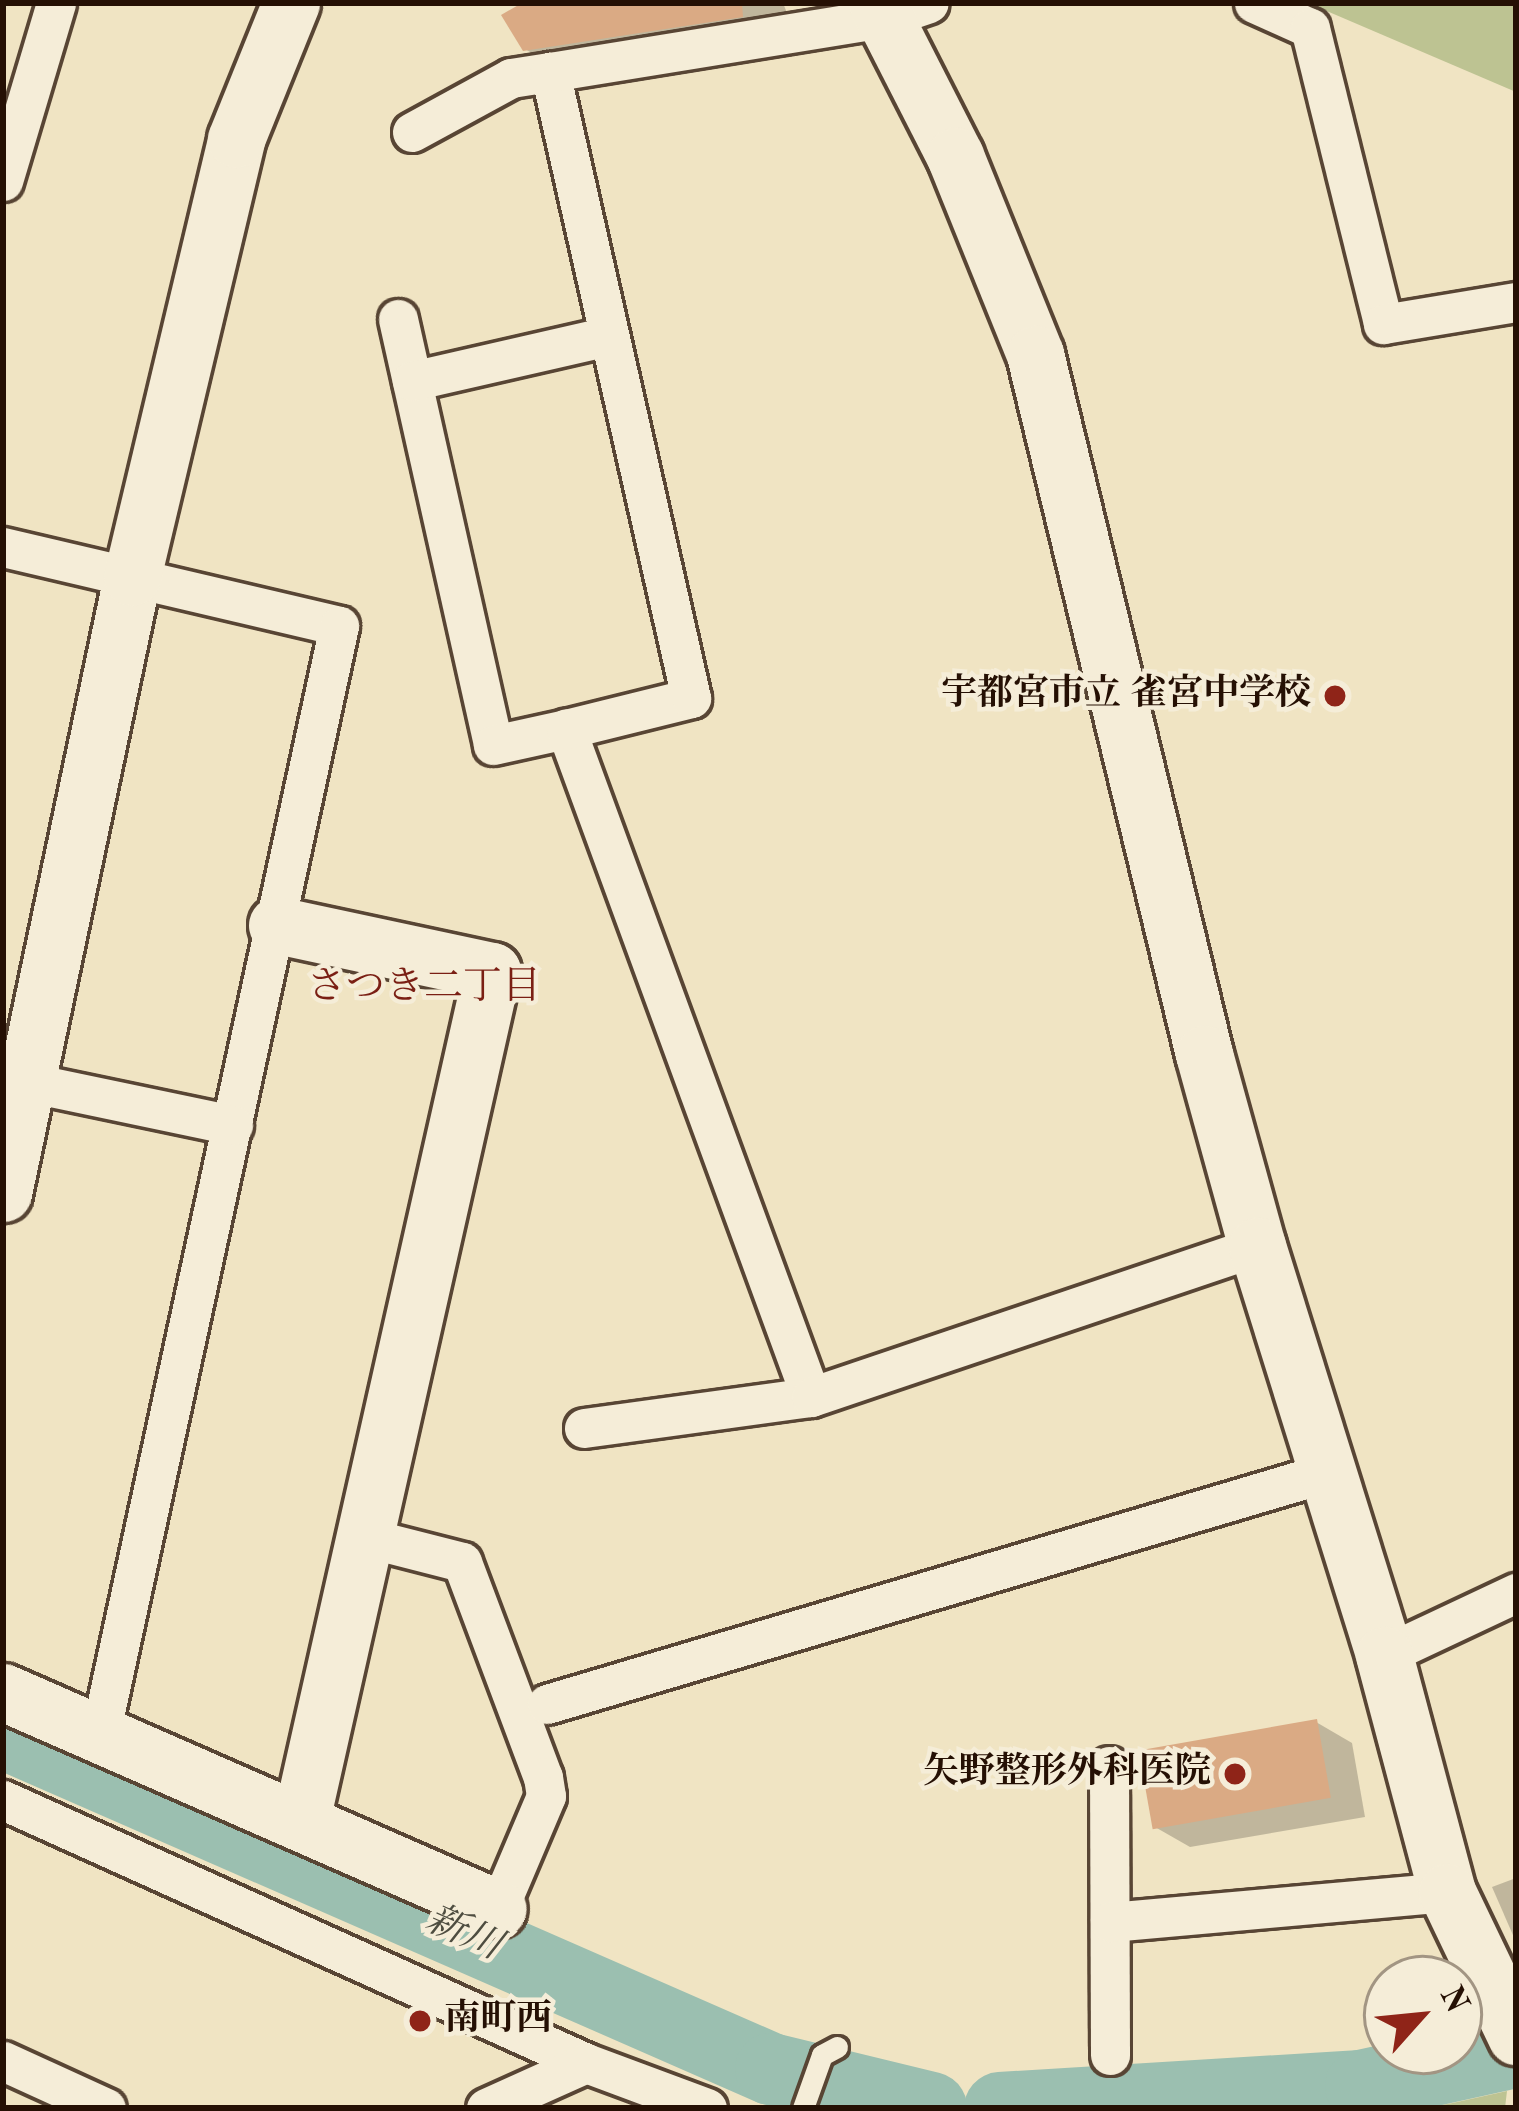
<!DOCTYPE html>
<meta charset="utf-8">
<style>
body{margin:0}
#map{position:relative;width:1519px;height:2111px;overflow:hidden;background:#f0e4c3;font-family:"Old Standard TT","Noto Serif JP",serif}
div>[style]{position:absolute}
.green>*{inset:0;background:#bdc392}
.shadow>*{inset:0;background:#0003}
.river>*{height:72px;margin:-36px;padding:0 36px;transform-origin:36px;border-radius:36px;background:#9bbfb0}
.building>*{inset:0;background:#daaa84;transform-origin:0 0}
.roads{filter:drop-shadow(3px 0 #584534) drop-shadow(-3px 0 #584534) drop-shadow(0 3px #584534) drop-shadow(0 -3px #584534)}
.lane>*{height:21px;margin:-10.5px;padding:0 10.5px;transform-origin:10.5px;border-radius:10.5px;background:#f5edd8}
.street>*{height:39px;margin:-19.5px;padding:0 19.5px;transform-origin:19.5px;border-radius:19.5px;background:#f5edd8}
.secondary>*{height:57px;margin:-28.5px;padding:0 28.5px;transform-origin:28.5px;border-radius:28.5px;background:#f5edd8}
.dots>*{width:33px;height:33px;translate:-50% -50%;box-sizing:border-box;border:6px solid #f5edd8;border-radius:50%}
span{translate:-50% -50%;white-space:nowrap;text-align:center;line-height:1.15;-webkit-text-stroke:9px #f5edd8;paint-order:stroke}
.poi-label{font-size:36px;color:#251004;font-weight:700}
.right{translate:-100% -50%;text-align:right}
.left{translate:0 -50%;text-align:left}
.neighbourhood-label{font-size:39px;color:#7a1f14}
.water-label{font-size:39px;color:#4e4d40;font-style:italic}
.frame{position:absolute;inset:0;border:6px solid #251004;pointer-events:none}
.north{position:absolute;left:1363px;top:1955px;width:120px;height:120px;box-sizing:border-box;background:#f5edd8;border:3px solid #a29583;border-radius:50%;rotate:63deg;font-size:33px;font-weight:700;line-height:48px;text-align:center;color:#251004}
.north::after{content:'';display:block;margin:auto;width:42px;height:54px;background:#8f2418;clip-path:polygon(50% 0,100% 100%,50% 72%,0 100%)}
</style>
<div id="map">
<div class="green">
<div style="clip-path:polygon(1308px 3px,1516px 3px,1516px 92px)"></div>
<div style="clip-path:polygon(1507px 2091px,1505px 2108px,1420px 2108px,1448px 2104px)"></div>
</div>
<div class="shadow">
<div style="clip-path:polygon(528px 3px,783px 3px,789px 18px,561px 70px,525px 49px)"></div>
<div style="clip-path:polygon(1316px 1722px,1352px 1743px,1365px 1817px,1190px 1847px,1155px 1827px)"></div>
<div style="clip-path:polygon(1516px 1878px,1516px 1942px,1492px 1887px)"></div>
</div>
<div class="river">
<div style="left:3px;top:1733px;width:838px;rotate:23.63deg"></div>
<div style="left:771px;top:2069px;width:165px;rotate:13.7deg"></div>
<div style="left:1000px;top:2108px;width:362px;rotate:-3.5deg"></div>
<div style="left:1361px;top:2086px;width:159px;rotate:-12.4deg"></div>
</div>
<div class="building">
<div style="clip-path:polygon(522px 3px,742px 3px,743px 17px,523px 51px,501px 15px)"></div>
<div style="left:1317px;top:1719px;width:80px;height:181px;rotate:80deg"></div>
</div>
<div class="roads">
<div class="lane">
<div style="left:803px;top:2108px;width:56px;rotate:-70.3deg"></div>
<div style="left:822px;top:2055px;width:17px;rotate:-28deg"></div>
</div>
<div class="street">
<div style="left:1254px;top:3px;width:61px;rotate:24.1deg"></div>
<div style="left:1310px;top:28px;width:305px;rotate:76.1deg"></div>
<div style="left:1383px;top:324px;width:135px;rotate:-9.4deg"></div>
<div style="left:412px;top:132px;width:113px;rotate:-28.6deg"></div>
<div style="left:511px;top:78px;width:39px;rotate:-9deg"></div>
<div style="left:3px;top:181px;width:186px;rotate:-73.4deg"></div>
<div style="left:398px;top:319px;width:436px;rotate:77.4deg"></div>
<div style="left:493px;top:745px;width:75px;rotate:-12.4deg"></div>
<div style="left:412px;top:381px;width:201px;rotate:-12.9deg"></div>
<div style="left:3px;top:547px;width:345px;rotate:13.2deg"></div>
<div style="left:339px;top:626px;width:1134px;rotate:102.16deg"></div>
<div style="left:3px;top:1077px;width:235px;rotate:11.8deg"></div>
<div style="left:811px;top:1397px;width:712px;rotate:-110.14deg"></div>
<div style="left:566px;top:729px;width:129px;rotate:-13.9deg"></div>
<div style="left:691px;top:698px;width:642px;rotate:-102.69deg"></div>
<div style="left:550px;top:72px;width:339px;rotate:-9.2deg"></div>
<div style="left:885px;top:18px;width:46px;rotate:-18.8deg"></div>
<div style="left:584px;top:1428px;width:229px;rotate:-7.8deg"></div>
<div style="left:811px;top:1397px;width:471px;rotate:-18.7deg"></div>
<div style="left:364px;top:1537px;width:101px;rotate:14.3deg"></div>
<div style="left:462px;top:1562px;width:230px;rotate:69.4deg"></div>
<div style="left:543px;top:1777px;width:19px;rotate:81deg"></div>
<div style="left:546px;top:1796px;width:123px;rotate:113deg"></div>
<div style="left:1384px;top:1655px;width:146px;rotate:-25.2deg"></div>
<div style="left:547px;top:1704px;width:815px;rotate:-16.54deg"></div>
<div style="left:1109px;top:1766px;width:289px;rotate:89.8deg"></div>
<div style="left:3px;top:1800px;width:640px;rotate:24.28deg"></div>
<div style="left:586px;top:2063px;width:129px;rotate:20.4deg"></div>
<div style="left:1110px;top:1922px;width:338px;rotate:-5.1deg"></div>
<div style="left:3px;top:2061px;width:113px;rotate:24.5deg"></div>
<div style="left:486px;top:2108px;width:110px;rotate:-24.2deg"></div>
</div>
<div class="secondary">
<div style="left:877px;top:3px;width:172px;rotate:63deg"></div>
<div style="left:955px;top:156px;width:214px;rotate:68deg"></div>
<div style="left:1035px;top:354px;width:720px;rotate:76.43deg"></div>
<div style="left:1204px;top:1054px;width:199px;rotate:74.6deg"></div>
<div style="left:1257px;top:1246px;width:428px;rotate:72.7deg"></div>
<div style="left:1384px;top:1655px;width:245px;rotate:75.1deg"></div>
<div style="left:1447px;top:1892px;width:160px;rotate:64.4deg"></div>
<div style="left:277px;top:925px;width:220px;rotate:12.1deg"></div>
<div style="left:492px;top:971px;width:870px;rotate:102.68deg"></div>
<div style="left:3px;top:1193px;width:629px;rotate:-78.17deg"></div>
<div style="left:132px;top:577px;width:450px;rotate:-76.6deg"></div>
<div style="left:236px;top:139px;width:147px;rotate:-68deg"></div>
<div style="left:3px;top:1692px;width:540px;rotate:23.67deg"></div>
</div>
</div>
<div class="dots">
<div style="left:1335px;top:696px;background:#8f2418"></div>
<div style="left:1235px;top:1774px;background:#8f2418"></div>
<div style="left:420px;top:2021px;background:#8f2418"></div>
</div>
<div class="poi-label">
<span class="right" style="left:1311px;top:696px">宇都宮市立 雀宮中学校</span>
<span class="right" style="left:1211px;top:1774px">矢野整形外科医院</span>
<span class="left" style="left:444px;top:2021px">南町西</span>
</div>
<div class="neighbourhood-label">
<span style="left:424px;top:988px">さつき二丁目</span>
</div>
<div class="water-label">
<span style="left:463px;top:1934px;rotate:24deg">新川</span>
</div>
<div class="frame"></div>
<div class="north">N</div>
</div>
